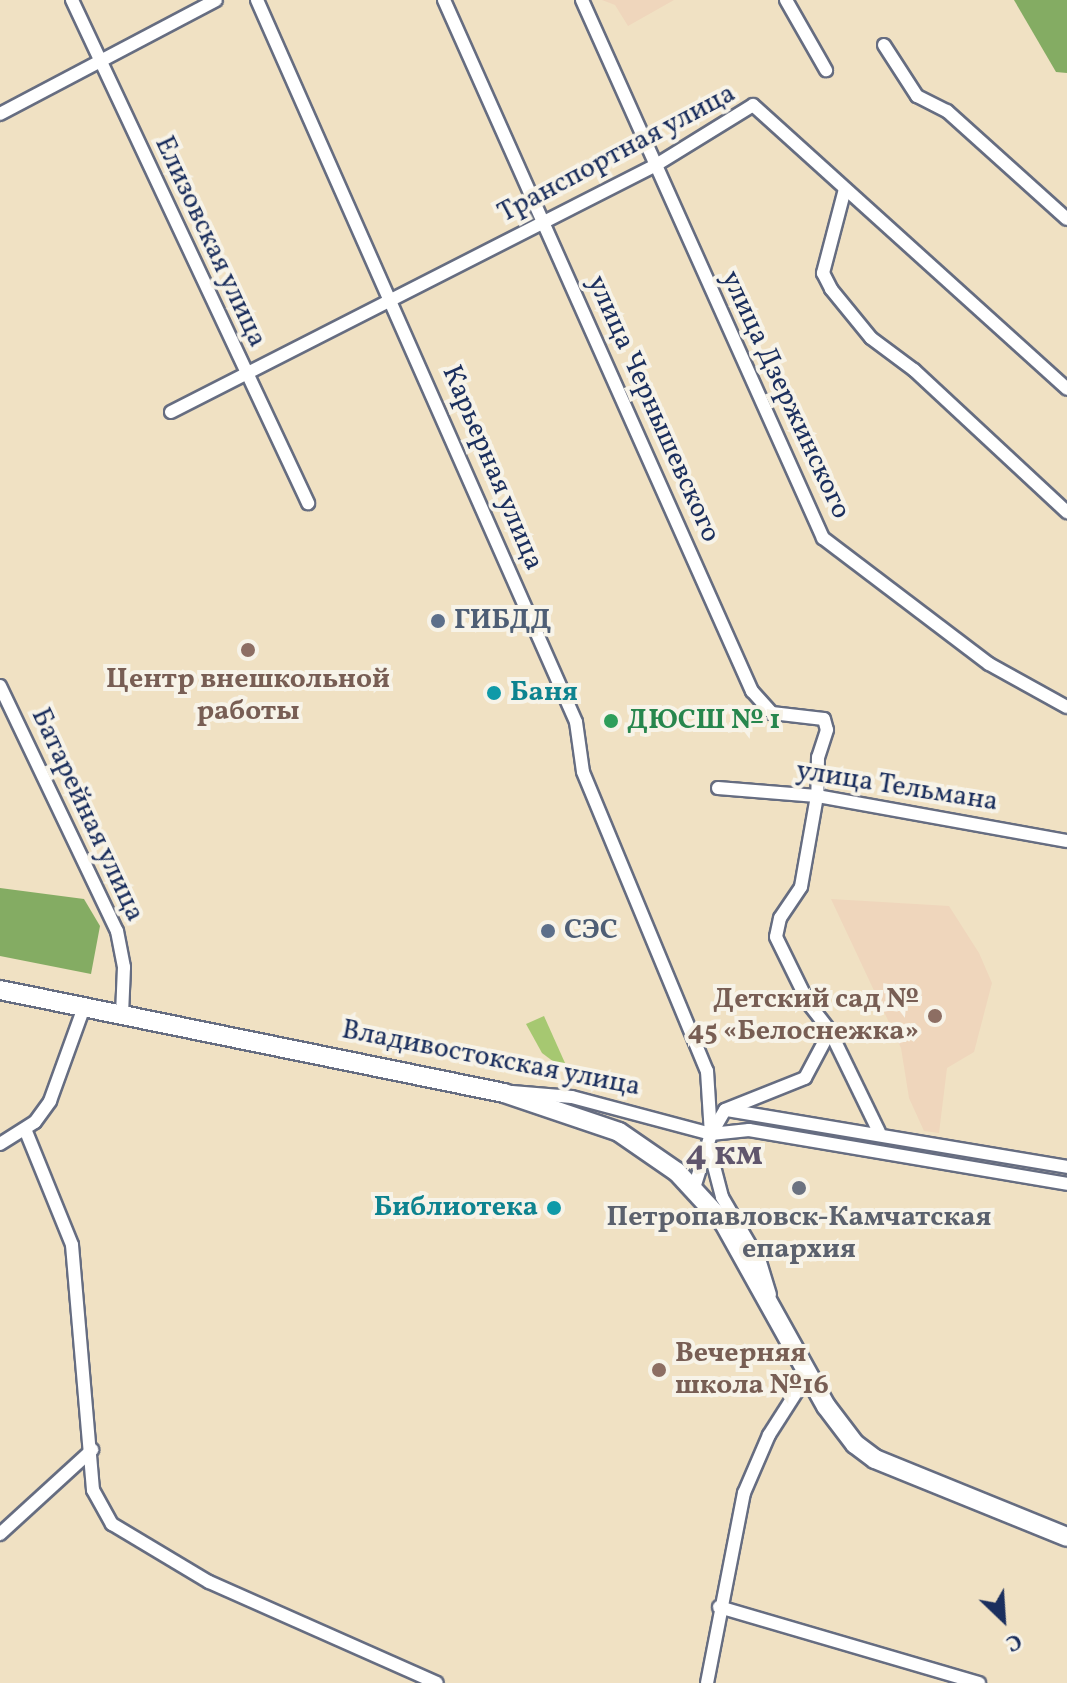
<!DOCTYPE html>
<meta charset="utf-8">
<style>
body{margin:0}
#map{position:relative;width:1067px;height:1683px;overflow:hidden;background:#f0e1c3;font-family:Vollkorn,serif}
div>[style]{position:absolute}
.built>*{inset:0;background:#efd6bc}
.green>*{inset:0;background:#a6c871}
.forest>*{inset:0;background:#84ac63}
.roads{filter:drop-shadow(2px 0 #666d81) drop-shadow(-2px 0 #666d81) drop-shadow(0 2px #666d81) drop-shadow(0 -2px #666d81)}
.street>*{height:12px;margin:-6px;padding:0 6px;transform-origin:6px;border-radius:6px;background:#fff}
.primary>*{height:18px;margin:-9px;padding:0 9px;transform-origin:9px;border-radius:9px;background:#fff}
.dots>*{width:22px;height:22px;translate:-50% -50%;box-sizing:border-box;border:4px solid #f7f3e8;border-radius:50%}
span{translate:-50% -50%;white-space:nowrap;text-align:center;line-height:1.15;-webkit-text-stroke:8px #f7f3e8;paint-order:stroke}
.street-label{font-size:28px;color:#1b2f5e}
.service-label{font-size:28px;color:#4e5e75;font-weight:700}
.left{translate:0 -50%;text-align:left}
.education-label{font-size:28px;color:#785e54;font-weight:700}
.right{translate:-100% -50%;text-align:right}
.culture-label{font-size:28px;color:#0d838f;font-weight:700}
.leisure-label{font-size:28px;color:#27864d;font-weight:700}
.worship-label{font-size:28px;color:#5b616d;font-weight:700}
.district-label{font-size:36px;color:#60566d;font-weight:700}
.north{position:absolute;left:963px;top:1579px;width:80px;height:80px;-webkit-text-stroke:6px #f7f3e8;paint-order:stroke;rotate:155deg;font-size:22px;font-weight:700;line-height:32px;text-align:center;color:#1b2f5e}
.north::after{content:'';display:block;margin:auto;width:28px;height:36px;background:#1b2f5e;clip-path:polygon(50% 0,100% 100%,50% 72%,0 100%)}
</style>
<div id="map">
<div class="built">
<div style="clip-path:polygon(602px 0,674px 0,628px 26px,615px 5px)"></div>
<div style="clip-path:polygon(831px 899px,949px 906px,979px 953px,992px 983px,974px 1052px,947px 1068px,939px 1133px,924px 1131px,909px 1098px,901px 1048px)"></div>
</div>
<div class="green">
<div style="clip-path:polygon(544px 1016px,565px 1063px,562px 1068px,542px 1053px,526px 1024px)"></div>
</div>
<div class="forest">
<div style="clip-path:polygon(1014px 0,1067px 0,1067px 73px,1056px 72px)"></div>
<div style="clip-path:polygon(0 888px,84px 899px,100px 926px,91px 974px,0 956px)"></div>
</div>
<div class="roads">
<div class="street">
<div style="left:72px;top:0;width:556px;rotate:64.86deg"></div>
<div style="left:257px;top:0;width:789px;rotate:66.16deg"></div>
<div style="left:576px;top:722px;width:50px;rotate:82deg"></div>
<div style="left:583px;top:772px;width:324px;rotate:67.5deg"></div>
<div style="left:707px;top:1071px;width:63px;rotate:86.4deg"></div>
<div style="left:711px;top:1134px;width:57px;rotate:107.5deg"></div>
<div style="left:444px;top:0;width:757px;rotate:65.98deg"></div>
<div style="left:752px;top:691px;width:30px;rotate:48deg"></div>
<div style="left:772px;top:713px;width:52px;rotate:6.6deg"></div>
<div style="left:824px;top:719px;width:11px;rotate:75deg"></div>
<div style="left:827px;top:730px;width:28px;rotate:108deg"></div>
<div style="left:818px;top:757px;width:39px;rotate:91deg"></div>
<div style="left:817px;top:796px;width:92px;rotate:100deg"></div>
<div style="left:801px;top:887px;width:37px;rotate:124deg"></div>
<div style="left:780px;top:918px;width:19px;rotate:102deg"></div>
<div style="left:776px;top:937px;width:75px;rotate:63.8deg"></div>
<div style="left:809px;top:1004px;width:34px;rotate:52deg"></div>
<div style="left:830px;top:1031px;width:53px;rotate:118deg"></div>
<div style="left:805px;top:1078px;width:86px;rotate:158.2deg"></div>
<div style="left:725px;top:1110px;width:28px;rotate:120deg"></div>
<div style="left:582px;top:0;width:590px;rotate:65.87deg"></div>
<div style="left:823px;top:538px;width:208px;rotate:37.2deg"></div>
<div style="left:989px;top:664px;width:89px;rotate:28.9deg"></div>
<div style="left:786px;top:0;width:81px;rotate:60.3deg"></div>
<div style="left:884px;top:45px;width:61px;rotate:57.1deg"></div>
<div style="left:917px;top:96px;width:34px;rotate:27deg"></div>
<div style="left:947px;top:111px;width:161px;rotate:42deg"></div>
<div style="left:0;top:114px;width:244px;rotate:-27.8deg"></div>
<div style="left:845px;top:189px;width:87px;rotate:104.7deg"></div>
<div style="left:823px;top:273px;width:18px;rotate:63deg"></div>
<div style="left:831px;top:289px;width:63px;rotate:50.8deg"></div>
<div style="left:871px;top:338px;width:54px;rotate:36.7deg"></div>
<div style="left:914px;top:370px;width:209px;rotate:42.9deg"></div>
<div style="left:171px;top:412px;width:544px;rotate:-26.99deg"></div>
<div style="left:656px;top:165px;width:114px;rotate:-31.7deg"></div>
<div style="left:753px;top:105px;width:423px;rotate:42.1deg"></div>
<div style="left:0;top:686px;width:272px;rotate:64.5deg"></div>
<div style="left:117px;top:931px;width:37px;rotate:79deg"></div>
<div style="left:124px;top:967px;width:48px;rotate:92.4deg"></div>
<div style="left:718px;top:788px;width:99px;rotate:4.6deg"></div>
<div style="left:817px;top:796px;width:254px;rotate:10.2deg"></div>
<div style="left:830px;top:1031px;width:112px;rotate:64.1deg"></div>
<div style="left:512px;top:1092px;width:60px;rotate:4.8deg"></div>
<div style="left:572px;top:1097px;width:144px;rotate:14.9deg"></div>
<div style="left:711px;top:1134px;width:38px;rotate:-6deg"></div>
<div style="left:749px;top:1130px;width:323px;rotate:9.6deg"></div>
<div style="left:727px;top:1110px;width:345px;rotate:9.5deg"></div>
<div style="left:25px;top:1129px;width:125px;rotate:67.9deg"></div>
<div style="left:72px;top:1245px;width:246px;rotate:85.1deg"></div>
<div style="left:93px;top:1490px;width:39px;rotate:61deg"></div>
<div style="left:112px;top:1524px;width:113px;rotate:30.9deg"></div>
<div style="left:209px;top:1582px;width:249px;rotate:23.9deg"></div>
<div style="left:0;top:1144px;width:41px;rotate:-32.2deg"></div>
<div style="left:35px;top:1122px;width:26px;rotate:-54deg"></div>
<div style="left:50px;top:1101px;width:100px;rotate:-70.1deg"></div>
<div style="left:709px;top:1147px;width:52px;rotate:75.4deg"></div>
<div style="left:722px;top:1197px;width:75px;rotate:59.7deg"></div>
<div style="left:760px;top:1262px;width:34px;rotate:73deg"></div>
<div style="left:0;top:1534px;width:125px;rotate:-42.4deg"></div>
<div style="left:719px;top:1607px;width:271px;rotate:16.3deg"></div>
<div style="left:707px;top:1683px;width:194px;rotate:-79deg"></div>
<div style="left:744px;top:1493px;width:63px;rotate:-66.7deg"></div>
<div style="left:769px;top:1435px;width:72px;rotate:-57.4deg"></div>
</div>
<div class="primary">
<div style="left:0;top:990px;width:514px;rotate:11.55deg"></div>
<div style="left:504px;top:1093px;width:121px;rotate:18.7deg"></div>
<div style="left:619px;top:1132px;width:70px;rotate:34.6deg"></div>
<div style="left:677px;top:1172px;width:69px;rotate:47.3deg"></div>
<div style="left:724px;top:1223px;width:210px;rotate:60.9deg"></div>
<div style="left:826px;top:1406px;width:48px;rotate:52.7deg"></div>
<div style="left:855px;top:1444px;width:25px;rotate:37deg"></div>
<div style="left:875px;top:1459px;width:207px;rotate:22.1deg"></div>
</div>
</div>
<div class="dots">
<div style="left:438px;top:621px;background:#5c6f8a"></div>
<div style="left:248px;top:650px;background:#8d6e63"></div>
<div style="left:494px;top:693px;background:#0f9aa8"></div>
<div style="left:611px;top:721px;background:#2e9e5b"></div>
<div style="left:548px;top:931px;background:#5c6f8a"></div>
<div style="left:935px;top:1016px;background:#8d6e63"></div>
<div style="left:799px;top:1188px;background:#6b7280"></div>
<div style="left:554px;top:1208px;background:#0f9aa8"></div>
<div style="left:659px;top:1370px;background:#8d6e63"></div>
</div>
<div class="street-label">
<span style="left:617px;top:154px;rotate:-28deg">Транспортная улица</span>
<span style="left:210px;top:242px;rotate:65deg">Елизовская улица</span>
<span style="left:785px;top:395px;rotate:65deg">улица Дзержинского</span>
<span style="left:653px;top:409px;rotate:66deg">улица Чернышевского</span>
<span style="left:492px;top:468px;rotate:67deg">Карьерная улица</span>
<span style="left:897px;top:787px;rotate:9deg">улица Тельмана</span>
<span style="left:87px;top:815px;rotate:65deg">Батарейная улица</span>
<span style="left:491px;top:1059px;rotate:11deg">Владивостокская улица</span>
</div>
<div class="service-label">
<span class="left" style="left:454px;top:621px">ГИБДД</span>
<span class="left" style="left:564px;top:931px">СЭС</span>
</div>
<div class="education-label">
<span style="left:248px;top:696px">Центр внешкольной<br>работы</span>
<span class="right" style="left:919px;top:1016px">Детский сад №<br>45 «Белоснежка»</span>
<span class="left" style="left:675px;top:1370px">Вечерняя<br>школа №16</span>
</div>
<div class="culture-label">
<span class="left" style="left:510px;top:693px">Баня</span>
<span class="right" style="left:538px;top:1208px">Библиотека</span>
</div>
<div class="leisure-label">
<span class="left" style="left:627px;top:721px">ДЮСШ № 1</span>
</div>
<div class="worship-label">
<span style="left:799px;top:1234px">Петропавловск-Камчатская<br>епархия</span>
</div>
<div class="district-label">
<span style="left:724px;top:1156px">4 км</span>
</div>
<div class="north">С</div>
</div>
